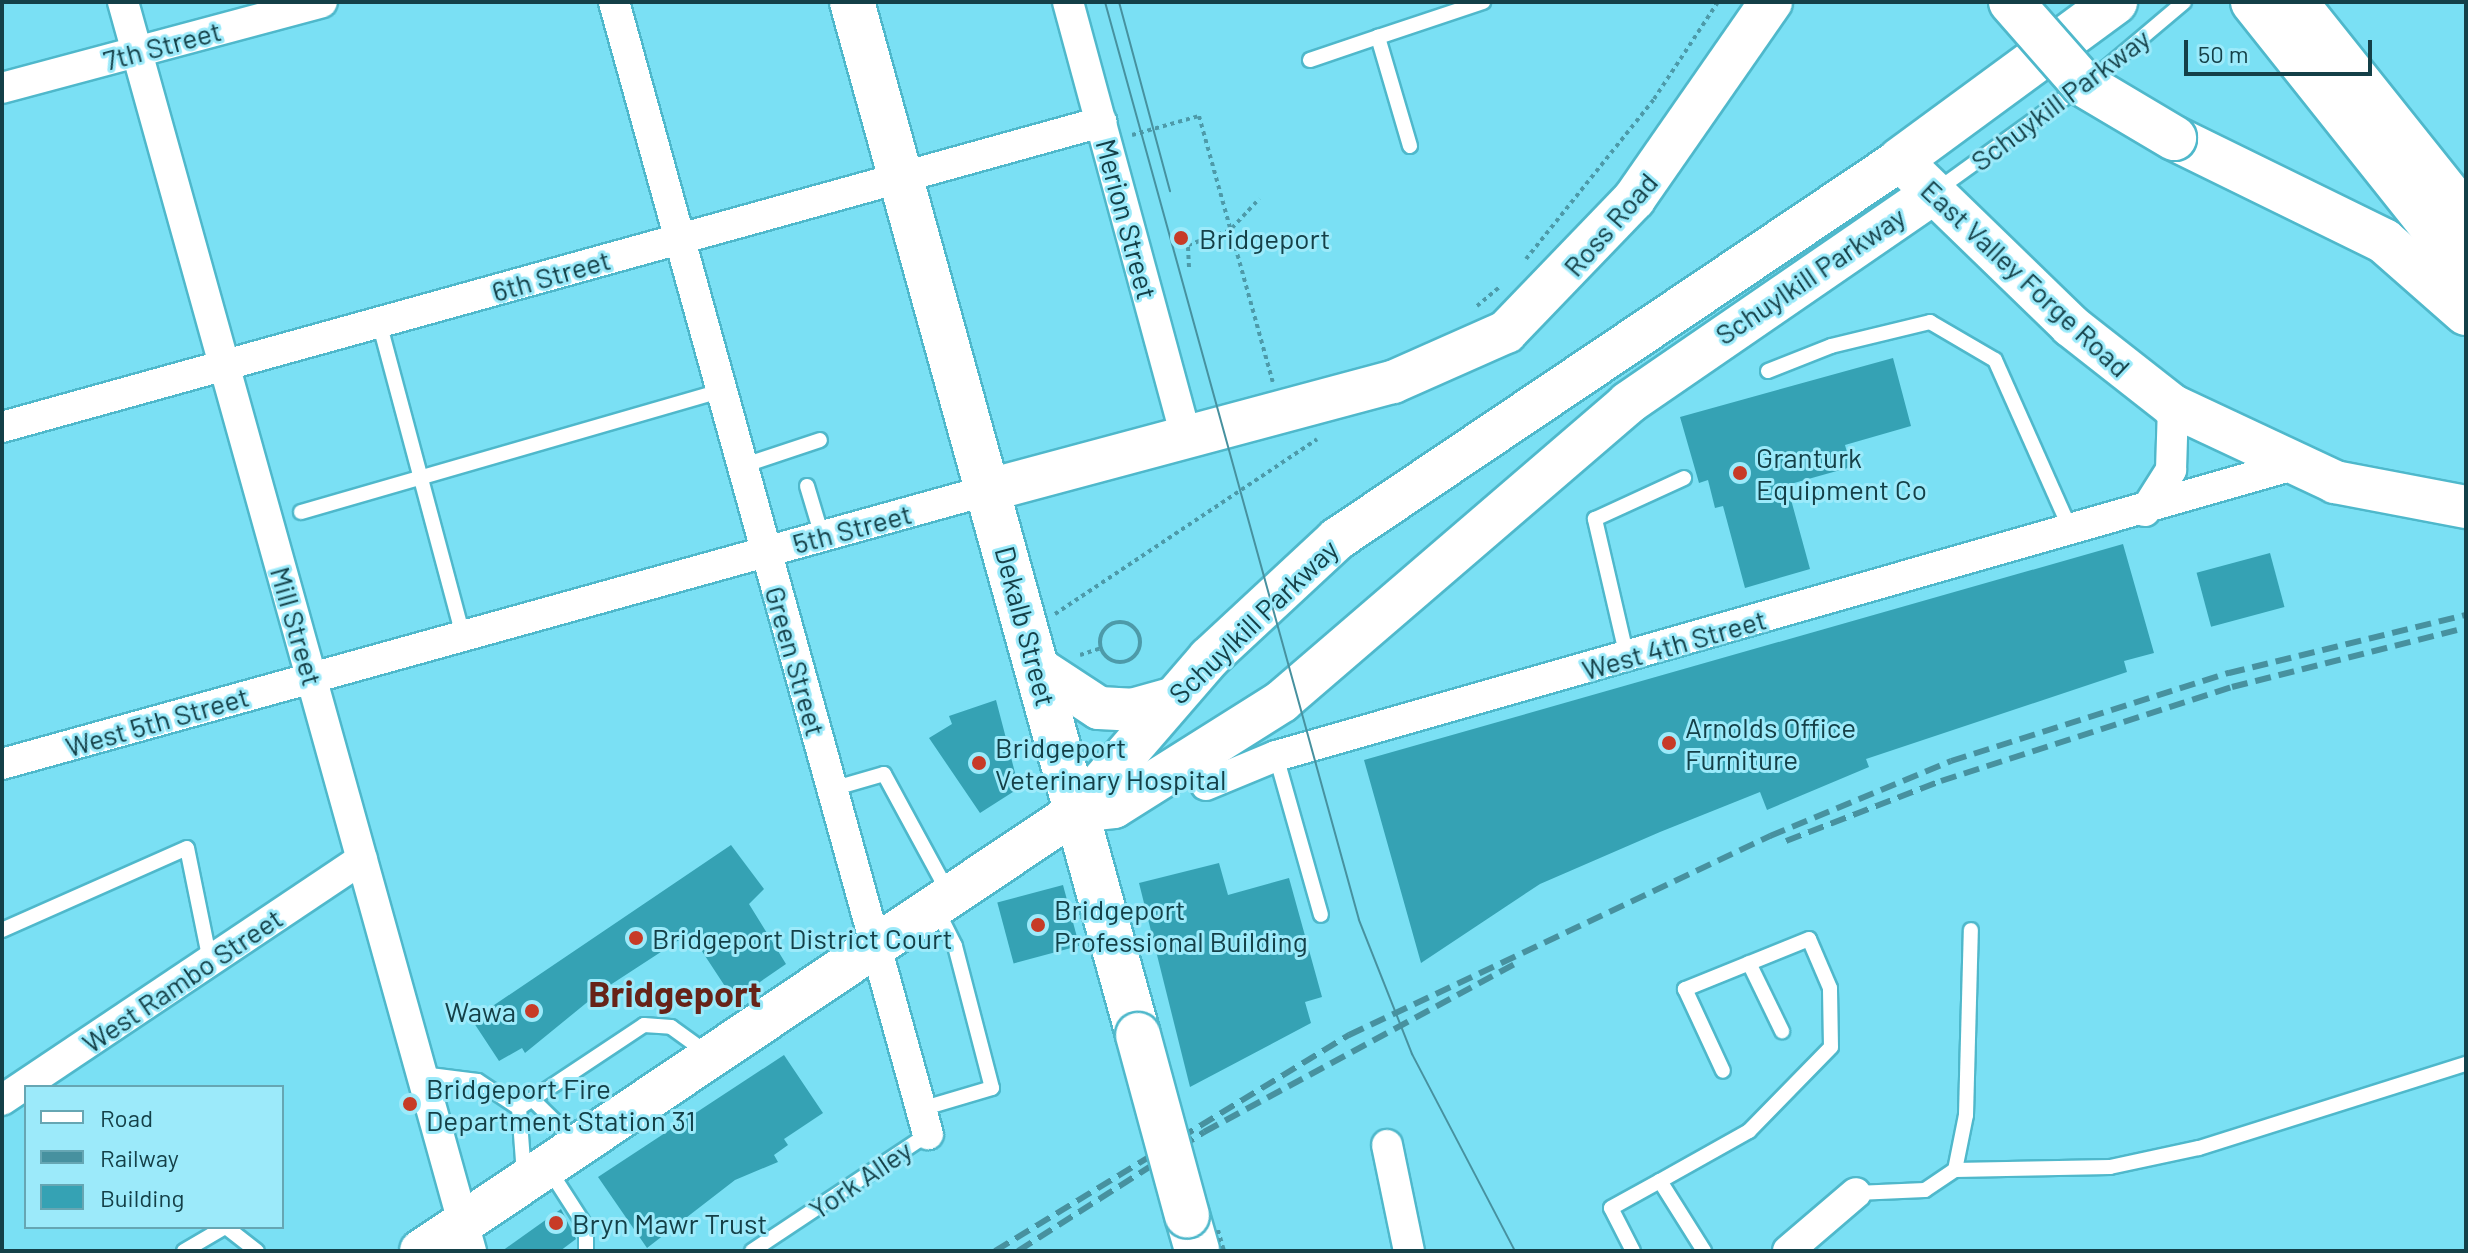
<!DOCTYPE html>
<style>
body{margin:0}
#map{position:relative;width:2468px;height:1253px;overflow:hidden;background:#7ae0f4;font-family:Barlow,sans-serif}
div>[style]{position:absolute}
.building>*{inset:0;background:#35a2b4;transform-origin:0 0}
.path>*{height:4px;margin-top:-2px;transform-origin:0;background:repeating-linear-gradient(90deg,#4d9aa9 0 4px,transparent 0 8px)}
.path>.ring{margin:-2px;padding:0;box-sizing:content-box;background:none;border:4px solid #4d9aa9;border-radius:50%}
.roads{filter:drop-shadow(2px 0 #4fb8cb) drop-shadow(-2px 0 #4fb8cb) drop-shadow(0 2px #4fb8cb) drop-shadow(0 -2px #4fb8cb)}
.lane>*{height:14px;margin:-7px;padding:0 7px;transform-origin:7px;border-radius:7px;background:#fff}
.street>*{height:30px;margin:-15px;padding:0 15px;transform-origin:15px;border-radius:15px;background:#fff}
.secondary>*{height:42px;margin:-21px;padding:0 21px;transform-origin:21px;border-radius:21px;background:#fff}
.highway>*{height:44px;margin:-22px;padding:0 22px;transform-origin:22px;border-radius:22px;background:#fff}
.tram>*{height:2px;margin:-1px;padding:0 1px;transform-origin:1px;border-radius:1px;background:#47919f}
.rail>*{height:6px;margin-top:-3px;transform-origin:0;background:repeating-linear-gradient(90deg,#47919f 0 16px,transparent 0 24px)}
.path-bridge>*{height:4px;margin-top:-2px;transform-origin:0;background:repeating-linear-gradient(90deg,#4d9aa9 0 4px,transparent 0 8px)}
.bridges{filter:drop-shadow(2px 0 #4fb8cb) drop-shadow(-2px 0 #4fb8cb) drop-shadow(0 2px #4fb8cb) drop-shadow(0 -2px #4fb8cb)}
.highway-bridge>*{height:44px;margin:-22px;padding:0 22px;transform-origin:22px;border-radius:22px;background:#fff}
.dots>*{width:22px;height:22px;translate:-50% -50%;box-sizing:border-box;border:4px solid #9ceafa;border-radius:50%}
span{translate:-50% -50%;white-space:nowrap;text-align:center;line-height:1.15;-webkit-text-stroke:6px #9ceafa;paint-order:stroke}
.street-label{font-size:28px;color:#144048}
.poi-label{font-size:28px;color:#144048}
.left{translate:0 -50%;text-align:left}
.right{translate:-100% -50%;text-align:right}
.district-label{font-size:36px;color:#672318;font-weight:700}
.frame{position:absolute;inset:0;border:4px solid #144048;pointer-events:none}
.legend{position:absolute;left:24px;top:1085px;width:260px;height:144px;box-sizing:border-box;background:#9ceafa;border:2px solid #66a6b3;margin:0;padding:10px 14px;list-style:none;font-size:24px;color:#144048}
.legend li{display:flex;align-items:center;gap:16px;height:40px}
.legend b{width:40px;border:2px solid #66a6b3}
.scale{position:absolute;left:2184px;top:40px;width:188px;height:36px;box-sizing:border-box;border:4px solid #144048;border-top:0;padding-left:10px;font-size:24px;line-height:28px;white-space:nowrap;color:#144048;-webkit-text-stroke:6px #9ceafa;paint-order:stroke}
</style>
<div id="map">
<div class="building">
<div style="clip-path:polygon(1893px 358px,1911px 426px,1845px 445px,1851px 467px,1787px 485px,1810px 569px,1745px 588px,1723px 506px,1715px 508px,1708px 480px,1699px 483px,1680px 417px)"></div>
<div style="clip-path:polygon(2123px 544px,2154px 653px,2124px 661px,2127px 672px,1866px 759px,1869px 767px,1767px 810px,1760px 792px,1660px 832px,1540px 884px,1421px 963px,1364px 760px)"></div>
<div style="left:2270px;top:553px;width:56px;height:76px;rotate:75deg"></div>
<div style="clip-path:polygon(996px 700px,1019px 788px,980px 813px,929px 738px,952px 724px,949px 716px)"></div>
<div style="clip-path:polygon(731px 845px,764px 889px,749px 904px,786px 964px,734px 1000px,690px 933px,601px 991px,525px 1053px,522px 1048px,499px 1061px,472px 1020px)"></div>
<div style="clip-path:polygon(1219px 863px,1228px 895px,1289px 878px,1322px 997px,1305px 1002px,1311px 1023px,1190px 1087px,1139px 883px)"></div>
<div style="left:1063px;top:885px;width:63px;height:68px;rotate:75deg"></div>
<div style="clip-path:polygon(784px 1055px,823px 1113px,784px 1139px,788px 1145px,774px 1155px,778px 1162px,735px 1180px,647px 1248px,598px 1177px)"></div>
<div style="clip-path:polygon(561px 1209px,576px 1239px,560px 1251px,502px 1251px)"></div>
</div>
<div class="path">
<div style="left:1132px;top:135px;width:70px;rotate:-15.8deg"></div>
<div style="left:1199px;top:116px;width:276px;rotate:74.5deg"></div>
<div style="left:1232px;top:228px;width:40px;rotate:-47deg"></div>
<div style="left:1526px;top:259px;width:205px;rotate:-51.3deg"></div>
<div style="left:1654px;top:99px;width:116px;rotate:-56.6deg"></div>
<div style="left:1189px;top:267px;width:22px;rotate:-93deg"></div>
<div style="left:1188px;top:245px;width:46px;rotate:-19.2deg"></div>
<div style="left:1477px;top:306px;width:31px;rotate:-40deg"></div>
<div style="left:1055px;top:614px;width:315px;rotate:-33.7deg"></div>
<div class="ring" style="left:1100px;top:622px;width:36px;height:36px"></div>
<div style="left:1080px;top:655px;width:22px;rotate:-18deg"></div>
</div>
<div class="roads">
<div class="lane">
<div style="left:1310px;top:60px;width:72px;rotate:-18.7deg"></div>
<div style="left:1410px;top:146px;width:114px;rotate:-106.4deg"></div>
<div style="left:1378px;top:37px;width:111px;rotate:-18.4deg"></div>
<div style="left:1937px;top:190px;width:208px;rotate:-35.8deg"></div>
<div style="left:2106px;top:68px;width:102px;rotate:-40.2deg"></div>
<div style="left:379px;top:322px;width:324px;rotate:75deg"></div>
<div style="left:1768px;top:371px;width:68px;rotate:-21.6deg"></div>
<div style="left:1831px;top:346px;width:102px;rotate:-13.6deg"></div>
<div style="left:1930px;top:322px;width:75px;rotate:30.3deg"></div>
<div style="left:1995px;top:360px;width:187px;rotate:66deg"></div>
<div style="left:742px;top:466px;width:82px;rotate:-18.4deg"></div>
<div style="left:807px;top:486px;width:52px;rotate:73.3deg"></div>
<div style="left:301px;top:512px;width:437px;rotate:-16.1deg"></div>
<div style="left:1627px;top:657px;width:142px;rotate:-103.1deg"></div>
<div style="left:1595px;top:519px;width:98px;rotate:-24.7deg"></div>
<div style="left:1276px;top:756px;width:165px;rotate:74.2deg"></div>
<div style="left:832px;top:789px;width:54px;rotate:-16.1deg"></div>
<div style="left:884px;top:774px;width:134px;rotate:61.5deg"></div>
<div style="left:2px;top:930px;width:202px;rotate:-23.9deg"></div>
<div style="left:187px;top:848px;width:115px;rotate:78.5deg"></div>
<div style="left:1749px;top:963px;width:76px;rotate:64.1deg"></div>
<div style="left:422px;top:1074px;width:56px;rotate:7.1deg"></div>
<div style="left:478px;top:1081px;width:49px;rotate:33.4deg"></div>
<div style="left:519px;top:1108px;width:66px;rotate:85.7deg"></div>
<div style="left:534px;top:1101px;width:60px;rotate:44.3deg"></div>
<div style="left:519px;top:1108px;width:150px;rotate:-33.6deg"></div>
<div style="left:644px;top:1025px;width:27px;rotate:4deg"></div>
<div style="left:671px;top:1027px;width:44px;rotate:35.8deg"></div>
<div style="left:921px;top:1109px;width:74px;rotate:-16.5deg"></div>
<div style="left:992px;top:1088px;width:147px;rotate:-104.6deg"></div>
<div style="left:955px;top:946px;width:40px;rotate:-116.6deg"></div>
<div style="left:548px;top:1168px;width:70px;rotate:57.2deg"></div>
<div style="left:586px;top:1227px;width:24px;rotate:90deg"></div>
<div style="left:1955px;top:1170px;width:155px;rotate:-1.1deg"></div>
<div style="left:2110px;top:1167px;width:91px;rotate:-12.1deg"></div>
<div style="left:2199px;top:1148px;width:280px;rotate:-17.5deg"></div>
<div style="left:1955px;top:1170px;width:56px;rotate:-78.7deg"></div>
<div style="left:1966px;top:1115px;width:185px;rotate:-88.5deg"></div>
<div style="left:1660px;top:1181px;width:102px;rotate:-29.3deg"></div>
<div style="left:1749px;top:1131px;width:117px;rotate:-45.7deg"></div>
<div style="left:1831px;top:1047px;width:59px;rotate:-91deg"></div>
<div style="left:1830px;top:988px;width:53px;rotate:-113.2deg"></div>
<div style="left:1809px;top:939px;width:134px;rotate:158deg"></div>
<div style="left:1685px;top:989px;width:90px;rotate:65.1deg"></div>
<div style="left:1856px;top:1193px;width:69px;rotate:-2.5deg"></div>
<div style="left:1925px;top:1190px;width:36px;rotate:-34deg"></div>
<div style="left:226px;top:1227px;width:39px;rotate:38deg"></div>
<div style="left:184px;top:1251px;width:48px;rotate:-30.3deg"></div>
<div style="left:752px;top:1251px;width:211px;rotate:-33.6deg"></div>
<div style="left:1633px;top:1251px;width:48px;rotate:-117.1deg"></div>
<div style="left:1611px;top:1208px;width:56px;rotate:-28.9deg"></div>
<div style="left:1660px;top:1181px;width:83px;rotate:57.8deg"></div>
</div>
<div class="street">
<div style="left:123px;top:2px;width:1297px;rotate:74.43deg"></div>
<div style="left:614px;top:2px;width:1175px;rotate:74.5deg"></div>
<div style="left:1068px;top:2px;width:451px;rotate:74.8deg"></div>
<div style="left:2px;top:88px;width:331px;rotate:-15deg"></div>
<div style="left:2px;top:427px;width:1141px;rotate:-15.51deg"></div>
<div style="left:2145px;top:511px;width:49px;rotate:-57.6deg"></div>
<div style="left:2171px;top:470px;width:64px;rotate:-88.2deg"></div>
<div style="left:2px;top:764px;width:1024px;rotate:-15.52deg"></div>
<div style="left:1206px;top:785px;width:76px;rotate:-22.5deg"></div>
<div style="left:1276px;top:756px;width:1055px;rotate:-15.96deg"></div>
<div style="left:2px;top:1100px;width:433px;rotate:-33.8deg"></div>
<div style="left:1387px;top:1145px;width:108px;rotate:78.3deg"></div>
<div style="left:1788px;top:1251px;width:89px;rotate:-40.5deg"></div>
</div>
<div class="secondary">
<div style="left:989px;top:490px;width:418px;rotate:-15deg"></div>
<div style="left:1393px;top:382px;width:124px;rotate:-23.9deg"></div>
<div style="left:1506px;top:332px;width:185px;rotate:-46.1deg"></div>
<div style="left:1634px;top:199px;width:240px;rotate:-55.2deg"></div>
<div style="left:1038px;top:668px;width:73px;rotate:33.3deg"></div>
<div style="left:1099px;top:708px;width:33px;rotate:3deg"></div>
<div style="left:1132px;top:710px;width:41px;rotate:-15.8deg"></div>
<div style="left:1077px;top:811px;width:37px;rotate:-6deg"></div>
<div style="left:1114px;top:807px;width:199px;rotate:-32.2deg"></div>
<div style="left:1282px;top:701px;width:457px;rotate:-40.7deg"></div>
<div style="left:1628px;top:403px;width:371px;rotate:-34.5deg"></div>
<div style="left:421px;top:1251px;width:790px;rotate:-33.85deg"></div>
<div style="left:1077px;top:811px;width:202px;rotate:-49.2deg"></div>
<div style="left:1209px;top:658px;width:175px;rotate:-42.9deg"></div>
<div style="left:1337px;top:539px;width:679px;rotate:-33.95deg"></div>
<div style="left:1900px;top:160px;width:238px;rotate:44.1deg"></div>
<div style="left:2071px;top:326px;width:130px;rotate:38.1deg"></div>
<div style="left:2173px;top:406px;width:179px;rotate:25.1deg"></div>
<div style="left:2335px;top:482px;width:133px;rotate:10.8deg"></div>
</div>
<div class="highway">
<div style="left:852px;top:2px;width:1072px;rotate:74.52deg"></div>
<div style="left:2253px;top:2px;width:342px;rotate:51.5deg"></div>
<div style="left:2295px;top:2px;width:274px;rotate:51.4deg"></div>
<div style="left:2174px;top:138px;width:234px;rotate:26.1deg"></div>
<div style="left:2384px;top:241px;width:109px;rotate:41.3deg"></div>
<div style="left:1900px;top:160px;width:267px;rotate:-36.3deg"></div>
<div style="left:1187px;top:1215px;width:37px;rotate:74deg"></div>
</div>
</div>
<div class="tram">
<div style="left:1105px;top:2px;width:952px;rotate:74.53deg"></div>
<div style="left:1359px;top:920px;width:144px;rotate:68.4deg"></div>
<div style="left:1412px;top:1054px;width:222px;rotate:62.4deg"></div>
<div style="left:1119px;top:2px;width:196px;rotate:74.9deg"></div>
</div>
<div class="rail">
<div style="left:1786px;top:841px;width:166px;rotate:-21.2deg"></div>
<div style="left:1941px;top:781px;width:306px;rotate:-17.9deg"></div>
<div style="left:2232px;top:687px;width:241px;rotate:-14.2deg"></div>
<div style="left:995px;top:1251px;width:415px;rotate:-31.4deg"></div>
<div style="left:1349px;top:1035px;width:466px;rotate:-25.3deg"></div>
<div style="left:1770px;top:836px;width:196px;rotate:-22.5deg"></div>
<div style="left:1951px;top:761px;width:292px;rotate:-17.6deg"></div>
<div style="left:2229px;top:673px;width:244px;rotate:-13.8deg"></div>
<div style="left:1018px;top:1251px;width:221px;rotate:-32.6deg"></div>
<div style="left:1204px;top:1132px;width:355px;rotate:-28.4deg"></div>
</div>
<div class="path-bridge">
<div style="left:1218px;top:1230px;width:22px;rotate:74deg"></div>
</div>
<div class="bridges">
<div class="highway-bridge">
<div style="left:2011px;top:2px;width:109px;rotate:48.7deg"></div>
<div style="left:2083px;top:84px;width:106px;rotate:30.7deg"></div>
<div style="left:1138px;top:1035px;width:187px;rotate:74.8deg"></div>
</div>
</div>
<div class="dots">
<div style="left:1181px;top:238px;background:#c73b27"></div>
<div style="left:1740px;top:473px;background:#c73b27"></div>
<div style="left:1669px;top:743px;background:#c73b27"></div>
<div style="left:979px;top:763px;background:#c73b27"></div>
<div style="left:1038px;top:925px;background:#c73b27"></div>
<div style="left:636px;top:938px;background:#c73b27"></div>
<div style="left:532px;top:1011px;background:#c73b27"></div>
<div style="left:410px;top:1104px;background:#c73b27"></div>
<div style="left:556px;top:1223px;background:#c73b27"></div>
</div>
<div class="street-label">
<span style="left:162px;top:45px;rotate:-15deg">7th Street</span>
<span style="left:2060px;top:99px;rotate:-37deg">Schuykill Parkway</span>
<span style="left:1127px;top:219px;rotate:75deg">Merion Street</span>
<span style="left:1610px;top:224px;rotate:-49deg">Ross Road</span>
<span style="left:551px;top:275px;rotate:-16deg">6th Street</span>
<span style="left:1810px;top:275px;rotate:-34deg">Schuylkill Parkway</span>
<span style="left:2026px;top:278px;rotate:43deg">East Valley Forge Road</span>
<span style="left:852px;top:528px;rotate:-15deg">5th Street</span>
<span style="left:1253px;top:621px;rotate:-44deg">Schuylkill Parkway</span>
<span style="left:297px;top:626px;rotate:74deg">Mill Street</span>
<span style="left:1026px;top:626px;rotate:75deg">Dekalb Street</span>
<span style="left:1674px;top:644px;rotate:-16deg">West 4th Street</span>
<span style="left:796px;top:661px;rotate:74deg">Green Street</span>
<span style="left:157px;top:721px;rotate:-16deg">West 5th Street</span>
<span style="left:182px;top:980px;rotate:-34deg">West Rambo Street</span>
<span style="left:860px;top:1179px;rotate:-34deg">York Alley</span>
</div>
<div class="poi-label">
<span class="left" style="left:1199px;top:238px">Bridgeport</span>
<span class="left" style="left:1756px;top:473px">Granturk<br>Equipment Co</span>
<span class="left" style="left:1685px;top:743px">Arnolds Office<br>Furniture</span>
<span class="left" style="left:995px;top:763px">Bridgeport<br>Veterinary Hospital</span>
<span class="left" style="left:1054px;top:925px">Bridgeport<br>Professional Building</span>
<span class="left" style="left:652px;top:938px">Bridgeport District Court</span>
<span class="right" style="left:516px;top:1011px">Wawa</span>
<span class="left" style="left:426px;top:1104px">Bridgeport Fire<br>Department Station 31</span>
<span class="left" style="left:572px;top:1223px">Bryn Mawr Trust</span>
</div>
<div class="district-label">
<span style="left:675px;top:993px">Bridgeport</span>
</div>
<div class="frame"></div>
<ul class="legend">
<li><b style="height:10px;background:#fff"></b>Road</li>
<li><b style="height:10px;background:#47919f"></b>Railway</li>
<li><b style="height:22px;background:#35a2b4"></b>Building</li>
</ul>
<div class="scale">50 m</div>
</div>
